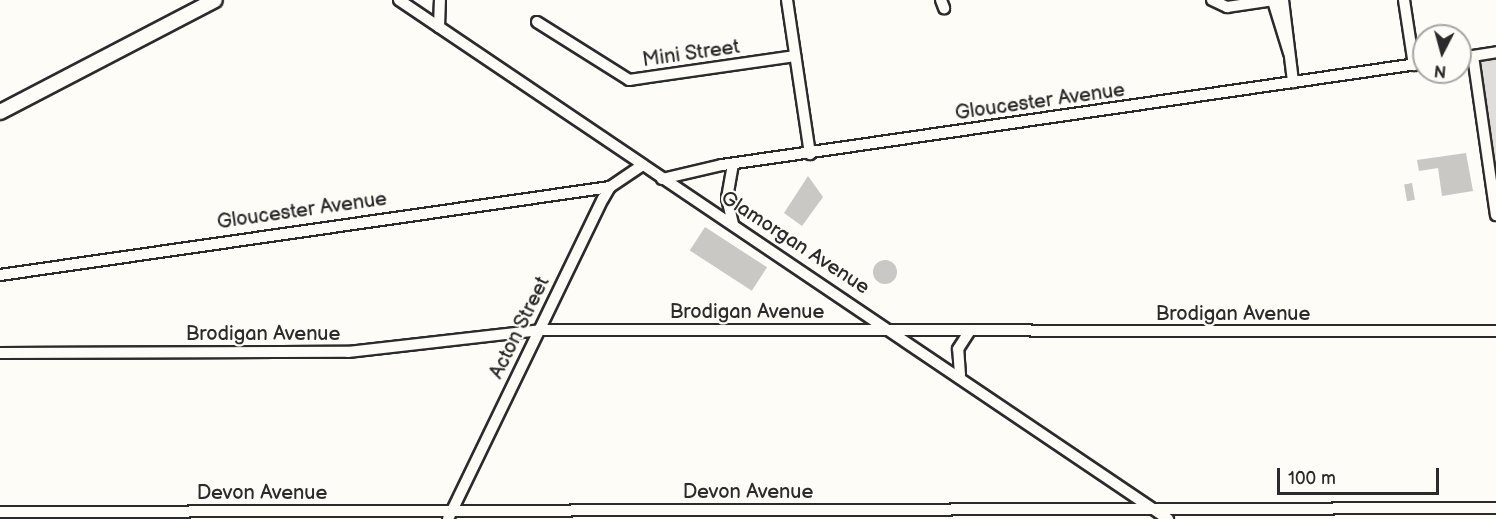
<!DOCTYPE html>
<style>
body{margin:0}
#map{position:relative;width:1496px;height:519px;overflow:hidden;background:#fdfcf7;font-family:"Balsamiq Sans",sans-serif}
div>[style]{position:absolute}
.green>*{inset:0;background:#dfdeda}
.building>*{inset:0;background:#c9c8c4;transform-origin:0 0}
.round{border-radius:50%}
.roads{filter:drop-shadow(2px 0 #2b2b2b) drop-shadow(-2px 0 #2b2b2b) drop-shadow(0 2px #2b2b2b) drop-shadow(0 -2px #2b2b2b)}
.minor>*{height:10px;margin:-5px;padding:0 5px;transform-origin:5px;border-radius:5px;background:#fdfcf7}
.major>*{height:14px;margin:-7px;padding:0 7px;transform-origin:7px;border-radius:7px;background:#fdfcf7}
span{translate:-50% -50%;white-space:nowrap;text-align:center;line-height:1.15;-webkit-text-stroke:4.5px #fdfcf7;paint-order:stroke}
.street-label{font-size:20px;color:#2b2b2b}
.north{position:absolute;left:1412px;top:24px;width:60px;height:60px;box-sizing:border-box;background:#fdfcf7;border:2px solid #a9a8a5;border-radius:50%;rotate:186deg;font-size:16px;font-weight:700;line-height:24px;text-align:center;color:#2b2b2b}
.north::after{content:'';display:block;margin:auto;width:21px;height:27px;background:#2b2b2b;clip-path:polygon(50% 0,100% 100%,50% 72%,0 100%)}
.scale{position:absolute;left:1277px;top:468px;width:162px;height:27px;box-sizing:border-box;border:3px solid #2b2b2b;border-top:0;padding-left:8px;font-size:18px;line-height:21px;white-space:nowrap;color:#2b2b2b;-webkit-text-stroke:4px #fdfcf7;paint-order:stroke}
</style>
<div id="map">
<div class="green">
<div style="clip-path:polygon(1496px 56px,1496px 177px,1479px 63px)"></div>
</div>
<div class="building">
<div style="clip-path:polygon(1466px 153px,1473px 191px,1442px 196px,1438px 168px,1419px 171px,1417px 160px)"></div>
<div style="clip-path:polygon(808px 176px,823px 197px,802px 226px,784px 213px)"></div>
<div style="left:1412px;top:183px;width:17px;height:8px;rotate:80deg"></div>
<div style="left:705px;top:227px;width:74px;height:28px;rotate:33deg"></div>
<div class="round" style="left:873px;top:260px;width:24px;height:24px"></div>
</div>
<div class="roads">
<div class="minor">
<div style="left:399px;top:0;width:928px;rotate:34.02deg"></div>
<div style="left:787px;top:0;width:156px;rotate:81.5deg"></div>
<div style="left:941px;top:0;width:9px;rotate:69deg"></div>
<div style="left:1212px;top:0;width:17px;rotate:25deg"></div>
<div style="left:1227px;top:7px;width:49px;rotate:-8.3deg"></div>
<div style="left:1283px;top:0;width:83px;rotate:83deg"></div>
<div style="left:1404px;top:0;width:66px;rotate:81.3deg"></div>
<div style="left:1273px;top:1px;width:54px;rotate:72.9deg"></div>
<div style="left:537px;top:22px;width:109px;rotate:32.2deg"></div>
<div style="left:629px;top:80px;width:168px;rotate:-8.2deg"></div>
<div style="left:439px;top:27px;width:27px;rotate:-88deg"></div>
<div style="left:1473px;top:56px;width:161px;rotate:81.8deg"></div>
<div style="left:1460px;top:58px;width:36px;rotate:-9deg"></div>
<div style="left:733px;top:164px;width:35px;rotate:100deg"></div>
<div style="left:727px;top:198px;width:26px;rotate:77deg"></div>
<div style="left:662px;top:179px;width:62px;rotate:-13.1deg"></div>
<div style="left:722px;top:165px;width:709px;rotate:-8.27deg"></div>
<div style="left:0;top:275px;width:616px;rotate:-8.21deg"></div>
<div style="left:0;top:353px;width:348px;rotate:-0.2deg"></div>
<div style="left:348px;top:352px;width:193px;rotate:-6.5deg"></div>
<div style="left:540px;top:330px;width:956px;rotate:0.06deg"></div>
<div style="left:960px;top:375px;width:26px;rotate:-94deg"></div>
<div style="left:958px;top:349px;width:20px;rotate:-57deg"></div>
<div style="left:0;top:512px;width:1496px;rotate:-0.15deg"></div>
<div style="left:448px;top:519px;width:356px;rotate:-64.2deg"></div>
<div style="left:603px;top:199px;width:14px;rotate:-60deg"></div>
<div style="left:610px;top:187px;width:37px;rotate:-34deg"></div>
</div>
<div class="major">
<div style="left:0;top:112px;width:242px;rotate:-27.5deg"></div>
</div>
</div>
<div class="street-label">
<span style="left:691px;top:54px;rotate:-8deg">Mini Street</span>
<span style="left:1040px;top:102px;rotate:-8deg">Gloucester Avenue</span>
<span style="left:302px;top:211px;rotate:-8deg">Gloucester Avenue</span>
<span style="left:795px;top:243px;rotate:33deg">Glamorgan Avenue</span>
<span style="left:747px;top:312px">Brodigan Avenue</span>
<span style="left:1233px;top:314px">Brodigan Avenue</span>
<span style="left:520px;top:328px;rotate:-64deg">Acton Street</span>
<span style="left:263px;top:334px">Brodigan Avenue</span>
<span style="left:748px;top:492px">Devon Avenue</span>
<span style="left:262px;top:493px">Devon Avenue</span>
</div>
<div class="north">N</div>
<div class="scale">100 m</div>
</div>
